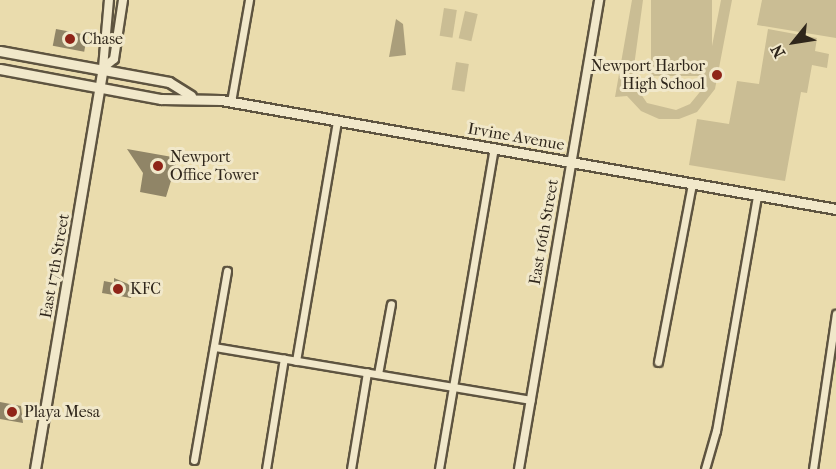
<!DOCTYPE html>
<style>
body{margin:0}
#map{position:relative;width:836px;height:469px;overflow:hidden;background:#eadcad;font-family:"IM FELL French Canon",serif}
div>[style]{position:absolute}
.green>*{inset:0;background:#cabd94;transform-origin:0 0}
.water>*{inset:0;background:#aa9e7b}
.building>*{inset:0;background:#908567;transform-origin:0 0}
.roads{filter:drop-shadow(2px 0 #5e5440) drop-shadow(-2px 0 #5e5440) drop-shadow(0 2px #5e5440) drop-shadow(0 -2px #5e5440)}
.minor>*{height:7px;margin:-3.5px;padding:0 3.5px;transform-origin:3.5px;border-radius:3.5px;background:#f1e8ca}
.tertiary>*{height:8px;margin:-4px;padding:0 4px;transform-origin:4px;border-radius:4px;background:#f1e8ca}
.secondary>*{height:9px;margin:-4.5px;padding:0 4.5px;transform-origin:4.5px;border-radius:4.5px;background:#f1e8ca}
.dots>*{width:16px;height:16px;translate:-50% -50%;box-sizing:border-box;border:3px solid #f1e8ca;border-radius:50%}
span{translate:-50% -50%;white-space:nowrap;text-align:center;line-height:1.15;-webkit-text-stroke:6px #f1e8ca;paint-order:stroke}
.poi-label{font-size:16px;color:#2f261b}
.left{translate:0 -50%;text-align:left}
.right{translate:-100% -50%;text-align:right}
.street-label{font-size:16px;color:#2f261b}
.north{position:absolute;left:764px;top:12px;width:60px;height:60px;-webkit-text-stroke:4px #f1e8ca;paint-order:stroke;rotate:240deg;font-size:16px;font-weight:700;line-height:24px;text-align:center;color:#2f261b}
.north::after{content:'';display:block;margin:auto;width:21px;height:27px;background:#2f261b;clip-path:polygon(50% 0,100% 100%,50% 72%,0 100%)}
</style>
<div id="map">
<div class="green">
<div style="clip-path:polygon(632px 0,643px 0,632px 81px,647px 103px,676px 110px,690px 104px,704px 87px,721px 0,732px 0,715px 89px,697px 112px,679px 119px,659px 119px,641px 111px,627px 96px,615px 97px)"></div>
<div style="left:651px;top:0;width:61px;height:76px"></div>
<div style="clip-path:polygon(762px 0,836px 0,836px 38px,757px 25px)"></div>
<div style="left:444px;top:8px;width:13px;height:28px;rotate:9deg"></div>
<div style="left:465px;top:11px;width:13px;height:28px;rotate:13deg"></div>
<div style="clip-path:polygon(768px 29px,817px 38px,815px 51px,829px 54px,827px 68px,812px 65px,807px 93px,801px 92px,785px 181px,689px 165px,697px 119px,729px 124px,737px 81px,759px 84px)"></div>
<div style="left:456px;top:62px;width:13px;height:28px;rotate:9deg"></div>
</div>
<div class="water">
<div style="clip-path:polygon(396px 19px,403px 24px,406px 55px,389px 57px)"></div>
</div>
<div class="building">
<div style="left:56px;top:29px;width:32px;height:17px;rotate:11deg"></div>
<div style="clip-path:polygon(127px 149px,178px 158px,166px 197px,140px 192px,143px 173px)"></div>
<div style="clip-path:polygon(114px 278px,133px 286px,131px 298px,102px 293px,104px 281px,114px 283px)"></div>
<div style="clip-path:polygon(0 402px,21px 406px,23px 423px,0 419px)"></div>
</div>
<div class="roads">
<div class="minor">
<div style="left:231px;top:102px;width:104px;rotate:-80deg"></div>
<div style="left:214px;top:347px;width:321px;rotate:9.5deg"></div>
<div style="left:296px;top:361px;width:243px;rotate:-80.3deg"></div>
<div style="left:658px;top:362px;width:182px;rotate:-79.2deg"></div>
<div style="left:378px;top:374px;width:71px;rotate:-79.5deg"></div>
<div style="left:194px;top:460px;width:192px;rotate:-80.1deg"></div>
<div style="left:266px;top:469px;width:112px;rotate:-80.8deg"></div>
<div style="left:351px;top:469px;width:98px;rotate:-80.6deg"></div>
<div style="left:439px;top:469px;width:326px;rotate:-80.3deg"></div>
<div style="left:705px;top:469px;width:40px;rotate:-74deg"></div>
<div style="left:716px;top:431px;width:240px;rotate:-80.1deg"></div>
<div style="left:813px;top:469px;width:157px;rotate:-81.6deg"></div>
</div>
<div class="tertiary">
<div style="left:103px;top:68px;width:14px;rotate:-39deg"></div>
<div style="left:114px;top:59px;width:60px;rotate:-81.3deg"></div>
<div style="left:103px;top:68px;width:68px;rotate:-85deg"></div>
<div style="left:519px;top:469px;width:476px;rotate:-80.3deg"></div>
</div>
<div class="secondary">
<div style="left:0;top:51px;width:172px;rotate:10.4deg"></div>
<div style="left:169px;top:82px;width:26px;rotate:32deg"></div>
<div style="left:0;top:69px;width:164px;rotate:10.6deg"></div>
<div style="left:161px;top:99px;width:60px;rotate:1deg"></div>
<div style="left:221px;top:100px;width:625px;rotate:10.05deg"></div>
<div style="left:35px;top:469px;width:407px;rotate:-80.4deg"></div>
</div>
</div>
<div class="dots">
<div style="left:70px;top:39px;background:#8f2418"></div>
<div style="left:717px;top:75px;background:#8f2418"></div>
<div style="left:158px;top:166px;background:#8f2418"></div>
<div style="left:118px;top:289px;background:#8f2418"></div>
<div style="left:12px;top:412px;background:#8f2418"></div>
</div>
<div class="poi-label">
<span class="left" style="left:82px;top:39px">Chase</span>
<span class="right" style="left:705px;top:75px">Newport Harbor<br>High School</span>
<span class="left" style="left:170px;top:166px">Newport<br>Office Tower</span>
<span class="left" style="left:130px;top:289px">KFC</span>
<span class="left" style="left:24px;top:412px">Playa Mesa</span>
</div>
<div class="street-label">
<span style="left:516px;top:137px;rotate:10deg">Irvine Avenue</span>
<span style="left:544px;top:232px;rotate:-80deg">East 16th Street</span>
<span style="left:55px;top:266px;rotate:-80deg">East 17th Street</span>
</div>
<div class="north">N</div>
</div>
